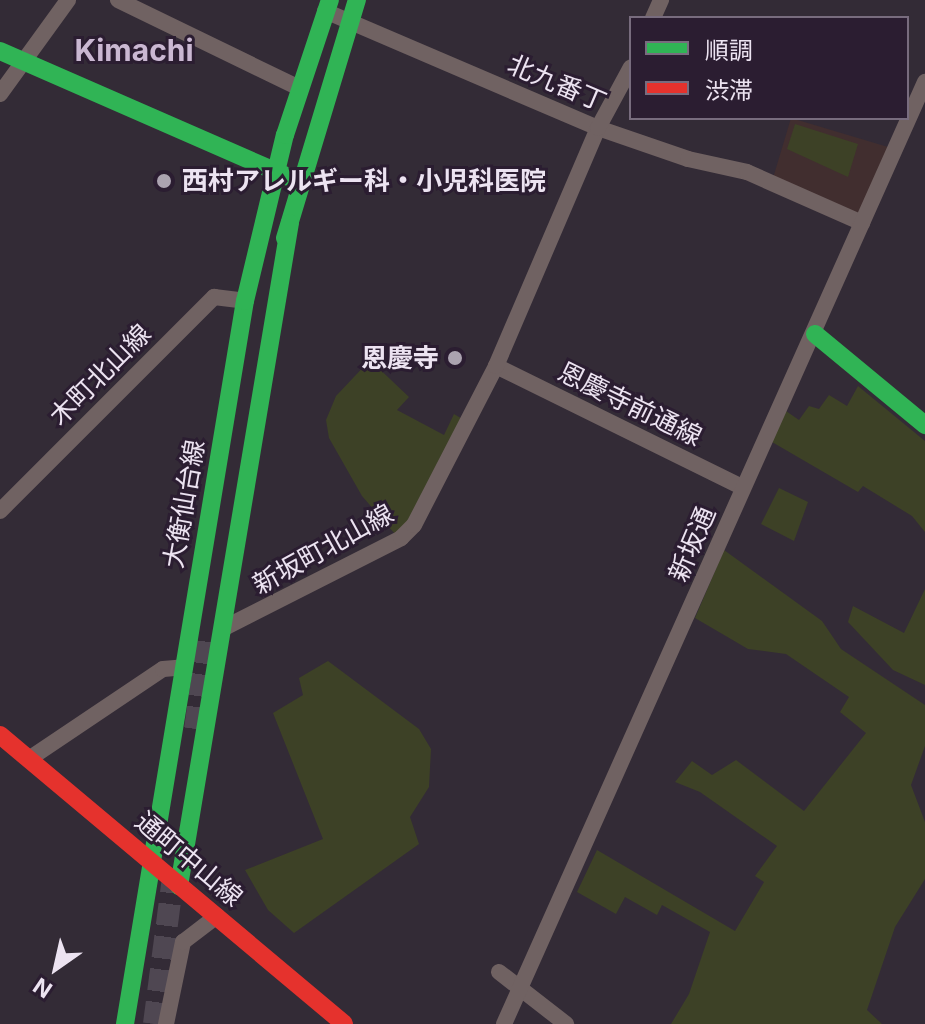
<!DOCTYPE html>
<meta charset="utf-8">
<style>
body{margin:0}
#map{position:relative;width:925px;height:1024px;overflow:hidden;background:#332b36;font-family:Inter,"Noto Sans JP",sans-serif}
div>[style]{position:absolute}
.education>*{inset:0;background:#412e2f}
.green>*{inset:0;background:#3d4126}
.secondary-tunnel>*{height:22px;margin-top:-11px;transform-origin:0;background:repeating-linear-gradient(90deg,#4f4752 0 22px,transparent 0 33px)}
.street>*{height:16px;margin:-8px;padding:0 8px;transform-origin:8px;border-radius:8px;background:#706262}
.fast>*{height:18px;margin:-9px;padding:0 9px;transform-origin:9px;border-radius:9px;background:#30b455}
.jam>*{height:18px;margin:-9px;padding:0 9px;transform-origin:9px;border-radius:9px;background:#e5322d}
.dots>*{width:22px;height:22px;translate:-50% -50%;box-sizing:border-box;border:4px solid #2b1d31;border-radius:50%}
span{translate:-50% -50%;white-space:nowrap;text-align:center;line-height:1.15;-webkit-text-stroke:6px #2b1d31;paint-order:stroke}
.street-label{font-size:26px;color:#ece3f1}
.poi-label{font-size:26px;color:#ece3f1;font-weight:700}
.left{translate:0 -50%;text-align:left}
.right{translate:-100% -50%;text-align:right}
.quarter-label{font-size:30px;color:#cab8d2;font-weight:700}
.legend{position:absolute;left:629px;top:16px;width:280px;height:104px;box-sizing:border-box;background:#2b1d31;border:2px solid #786c7e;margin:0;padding:10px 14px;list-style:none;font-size:24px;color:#ece3f1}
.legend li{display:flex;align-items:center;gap:16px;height:40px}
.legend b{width:40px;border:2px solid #786c7e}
.north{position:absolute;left:16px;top:928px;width:80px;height:80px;-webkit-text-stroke:6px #2b1d31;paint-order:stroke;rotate:214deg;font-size:22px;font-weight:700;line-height:32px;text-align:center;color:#ece3f1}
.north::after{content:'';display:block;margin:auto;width:28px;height:36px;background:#ece3f1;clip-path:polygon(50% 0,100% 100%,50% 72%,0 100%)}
</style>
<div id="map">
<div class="education">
<div style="clip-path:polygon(791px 118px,888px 147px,859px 217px,773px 178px)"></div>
</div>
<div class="green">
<div style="clip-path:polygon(795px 124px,858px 144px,848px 177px,787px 149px)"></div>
<div style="clip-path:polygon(370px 360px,409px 397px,397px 410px,444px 435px,454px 414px,464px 420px,412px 520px,395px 534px,362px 496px,329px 438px,326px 420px,336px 396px)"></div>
<div style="clip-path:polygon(858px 386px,925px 441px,925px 532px,912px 516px,863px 486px,858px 492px,772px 442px,786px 411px,799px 420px,809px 406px,819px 409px,829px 395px,847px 406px)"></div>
<div style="clip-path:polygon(779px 488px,808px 502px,794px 541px,761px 524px)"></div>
<div style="clip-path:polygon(724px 550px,822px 621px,841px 649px,925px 705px,925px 746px,911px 785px,925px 822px,925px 879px,895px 927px,867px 1010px,882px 1024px,671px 1024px,689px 994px,710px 932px,662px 905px,657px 915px,625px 897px,616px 914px,577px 892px,597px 850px,735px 931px,764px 882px,755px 876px,777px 846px,700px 792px,675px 782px,692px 761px,712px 775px,736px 760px,804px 811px,866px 733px,840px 712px,849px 697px,786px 654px,748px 649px,695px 618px)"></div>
<div style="clip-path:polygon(925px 589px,925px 685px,893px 670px,848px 622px,853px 606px,904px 633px)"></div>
<div style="clip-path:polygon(328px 661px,419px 729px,431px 749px,429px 787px,410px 817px,419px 844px,294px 933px,268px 910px,245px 870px,323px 839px,273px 713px,303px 695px,299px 678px)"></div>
</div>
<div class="secondary-tunnel">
<div style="left:195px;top:729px;width:91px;rotate:-81.8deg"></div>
<div style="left:154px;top:1024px;width:163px;rotate:-82.6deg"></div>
</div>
<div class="street">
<div style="left:118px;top:0;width:201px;rotate:25.9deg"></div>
<div style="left:325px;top:11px;width:297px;rotate:23.2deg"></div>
<div style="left:598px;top:128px;width:95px;rotate:19deg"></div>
<div style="left:688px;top:159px;width:60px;rotate:12.4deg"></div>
<div style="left:747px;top:172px;width:126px;rotate:23.9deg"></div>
<div style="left:653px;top:18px;width:20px;rotate:-66deg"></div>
<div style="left:0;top:94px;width:116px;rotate:-54.1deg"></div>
<div style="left:496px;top:366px;width:274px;rotate:26.2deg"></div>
<div style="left:0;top:511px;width:303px;rotate:-45deg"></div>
<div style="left:214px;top:297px;width:31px;rotate:7deg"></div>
<div style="left:222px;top:629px;width:201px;rotate:-26.9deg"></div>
<div style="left:401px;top:538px;width:18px;rotate:-45deg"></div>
<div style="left:414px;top:525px;width:179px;rotate:-62.7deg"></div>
<div style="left:496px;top:366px;width:259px;rotate:-66.8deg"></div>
<div style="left:598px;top:128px;width:69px;rotate:-61.6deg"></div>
<div style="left:29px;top:759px;width:161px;rotate:-33.9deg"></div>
<div style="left:163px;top:669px;width:21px;rotate:-5deg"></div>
<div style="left:499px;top:972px;width:85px;rotate:37.8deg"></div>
<div style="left:166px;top:1024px;width:84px;rotate:-78.3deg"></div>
<div style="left:183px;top:942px;width:43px;rotate:-37.4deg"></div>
<div style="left:504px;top:1024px;width:1032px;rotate:-65.92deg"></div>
</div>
<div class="fast">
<div style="left:0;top:51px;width:315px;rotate:23.6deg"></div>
<div style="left:285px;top:238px;width:249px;rotate:-73.2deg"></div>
<div style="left:815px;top:334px;width:143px;rotate:39.6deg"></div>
<div style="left:179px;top:886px;width:672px;rotate:-80.5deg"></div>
<div style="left:125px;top:1024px;width:733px;rotate:-80.58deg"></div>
<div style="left:245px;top:301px;width:171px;rotate:-76.5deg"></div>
<div style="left:285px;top:135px;width:142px;rotate:-71.6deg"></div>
</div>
<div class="jam">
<div style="left:0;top:735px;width:449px;rotate:40deg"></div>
</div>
<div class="dots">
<div style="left:164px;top:181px;background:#aba3b0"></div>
<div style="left:455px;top:358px;background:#aba3b0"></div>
</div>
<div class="street-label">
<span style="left:557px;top:83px;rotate:23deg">北九番丁</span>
<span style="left:100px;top:375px;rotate:-45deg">木町北山線</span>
<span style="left:630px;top:404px;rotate:26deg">恩慶寺前通線</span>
<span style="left:184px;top:504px;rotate:-80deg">大衡仙台線</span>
<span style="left:692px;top:544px;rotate:-67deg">新坂通</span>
<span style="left:323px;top:549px;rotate:-29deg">新坂町北山線</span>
<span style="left:189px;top:859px;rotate:40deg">通町中山線</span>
</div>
<div class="poi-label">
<span class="left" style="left:182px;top:181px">西村アレルギー科・小児科医院</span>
<span class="right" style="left:439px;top:358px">恩慶寺</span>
</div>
<div class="quarter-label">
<span style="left:134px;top:50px">Kimachi</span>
</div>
<ul class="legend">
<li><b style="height:10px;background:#30b455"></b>順調</li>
<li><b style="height:10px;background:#e5322d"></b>渋滞</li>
</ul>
<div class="north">N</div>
</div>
